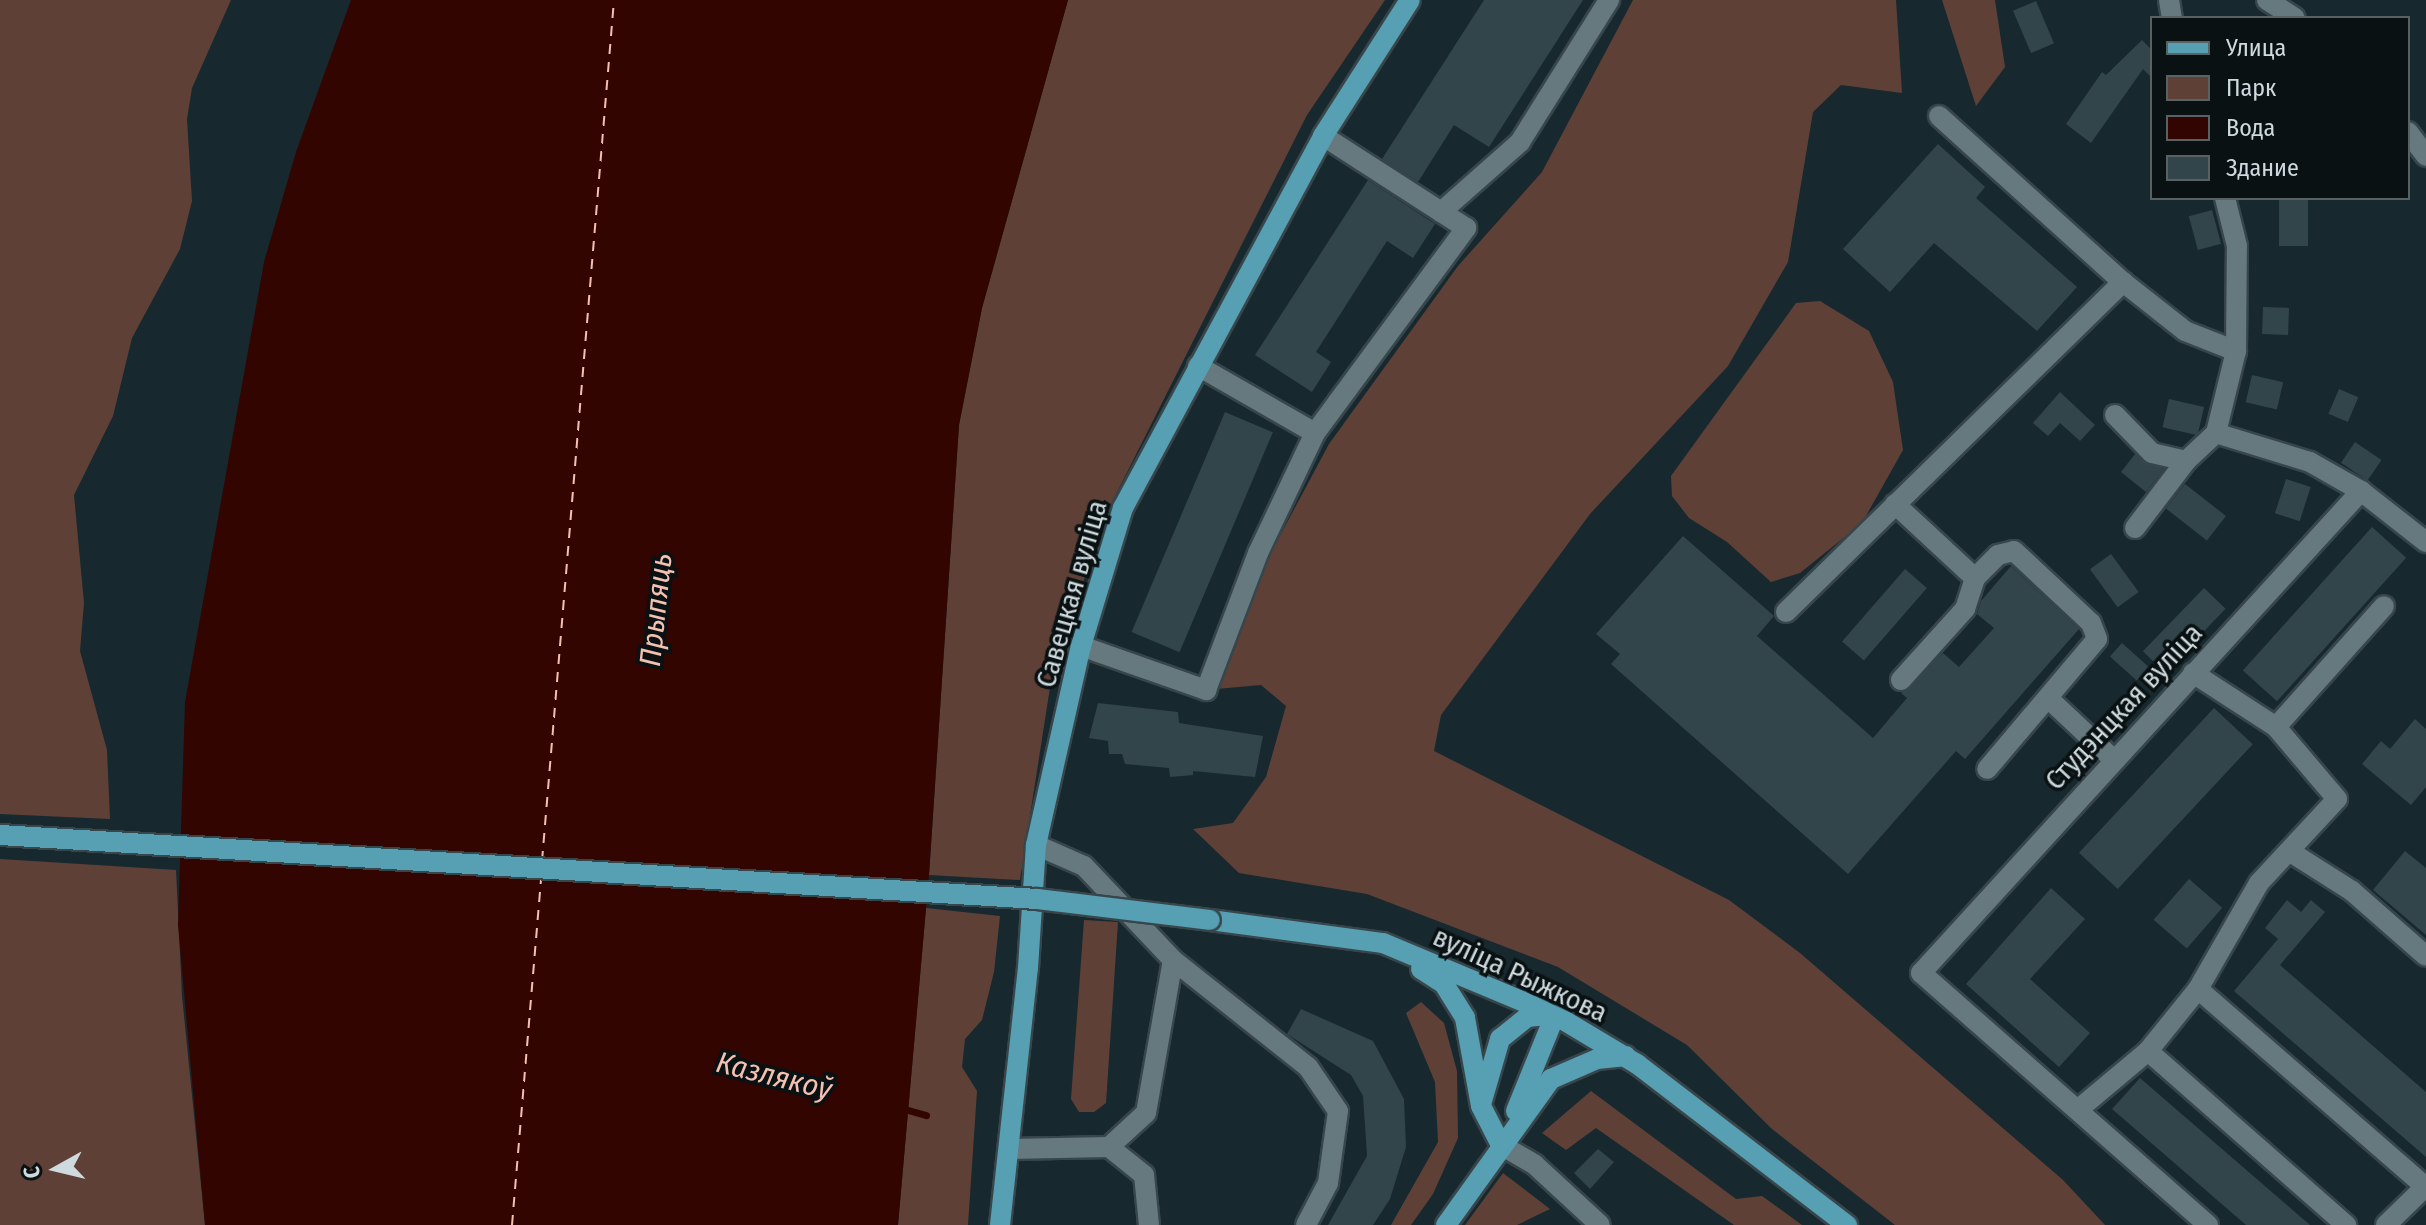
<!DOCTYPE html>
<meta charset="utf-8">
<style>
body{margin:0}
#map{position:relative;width:2426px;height:1225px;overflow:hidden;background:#17292f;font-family:"Fira Sans Condensed",sans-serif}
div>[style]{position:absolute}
.green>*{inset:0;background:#5f4037}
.water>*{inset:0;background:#320500}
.stream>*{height:7px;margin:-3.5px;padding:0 3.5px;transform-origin:3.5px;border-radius:3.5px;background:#320500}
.ferry>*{height:2px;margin-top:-1px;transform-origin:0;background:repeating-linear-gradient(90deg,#f4c0b1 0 10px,transparent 0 18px)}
.building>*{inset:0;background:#32454b;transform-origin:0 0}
.roads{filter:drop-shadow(2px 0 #37464b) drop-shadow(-2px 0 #37464b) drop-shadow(0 2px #37464b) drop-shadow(0 -2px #37464b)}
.minor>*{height:20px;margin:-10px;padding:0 10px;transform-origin:10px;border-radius:10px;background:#65797f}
.major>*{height:20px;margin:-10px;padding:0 10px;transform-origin:10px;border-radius:10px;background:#579fb3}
.bridges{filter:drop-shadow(2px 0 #37464b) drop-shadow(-2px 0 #37464b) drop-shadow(0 2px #37464b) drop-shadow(0 -2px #37464b)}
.major-bridge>*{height:20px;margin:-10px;padding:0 10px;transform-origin:10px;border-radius:10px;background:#579fb3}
span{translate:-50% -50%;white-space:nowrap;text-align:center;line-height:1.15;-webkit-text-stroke:7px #091113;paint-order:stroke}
.street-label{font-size:28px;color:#cfdade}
.water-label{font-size:30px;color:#f4c0b1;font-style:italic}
.legend{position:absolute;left:2150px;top:16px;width:260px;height:184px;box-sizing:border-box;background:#091113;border:2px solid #586164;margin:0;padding:10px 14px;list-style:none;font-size:24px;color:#cfdade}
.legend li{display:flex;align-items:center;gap:16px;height:40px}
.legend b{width:40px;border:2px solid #586164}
.north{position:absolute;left:16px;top:1129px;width:80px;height:80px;-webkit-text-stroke:6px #091113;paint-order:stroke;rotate:262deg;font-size:22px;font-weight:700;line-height:32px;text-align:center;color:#cfdade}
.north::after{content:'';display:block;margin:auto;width:28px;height:36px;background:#cfdade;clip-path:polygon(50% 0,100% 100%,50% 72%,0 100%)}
</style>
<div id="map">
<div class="green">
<div style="clip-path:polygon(0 0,231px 0,192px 88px,187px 119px,192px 201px,180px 249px,132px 338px,113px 416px,74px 495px,84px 603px,80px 651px,107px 750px,110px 819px,0 814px)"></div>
<div style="clip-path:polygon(1068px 0,1385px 0,1307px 115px,1104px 518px,1051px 681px,1020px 880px,929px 875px,959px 425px,982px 308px)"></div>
<div style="clip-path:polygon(1633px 0,1896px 0,1902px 93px,1841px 85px,1813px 112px,1788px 262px,1728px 366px,1590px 514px,1441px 715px,1434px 751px,1729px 900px,1800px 953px,2063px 1180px,2105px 1225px,1895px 1225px,1772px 1129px,1687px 1045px,1558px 967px,1367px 894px,1239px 873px,1193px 829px,1233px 823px,1266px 777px,1286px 706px,1261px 685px,1216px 689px,1268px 558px,1329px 444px,1458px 266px,1542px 172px)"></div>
<div style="clip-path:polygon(1942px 0,1995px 0,2005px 67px,1976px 106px)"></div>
<div style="clip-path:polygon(1820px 301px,1869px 331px,1893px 382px,1903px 450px,1862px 523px,1800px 573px,1771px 582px,1727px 542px,1689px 518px,1672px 496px,1671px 476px,1796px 303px)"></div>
<div style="clip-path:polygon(0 859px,176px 870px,182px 996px,205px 1225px,0 1225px)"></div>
<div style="clip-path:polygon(926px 908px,1000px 916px,994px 972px,982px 1020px,965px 1039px,962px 1067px,977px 1091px,968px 1225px,898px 1225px)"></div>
<div style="clip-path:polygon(1084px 920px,1118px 922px,1106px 1103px,1094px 1112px,1079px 1112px,1071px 1099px)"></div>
<div style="clip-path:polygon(1421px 1002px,1444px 1023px,1457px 1071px,1458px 1138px,1433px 1194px,1411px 1225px,1391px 1225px,1438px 1142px,1435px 1082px,1406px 1013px)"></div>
<div style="clip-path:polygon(1591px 1091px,1736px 1199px,1762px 1196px,1802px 1225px,1734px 1225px,1596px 1128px,1566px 1150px,1542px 1133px)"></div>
<div style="clip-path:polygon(1503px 1173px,1550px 1209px,1517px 1225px,1465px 1225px)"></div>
</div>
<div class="water">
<div style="clip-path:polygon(351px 0,1068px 0,982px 308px,959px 425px,929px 875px,898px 1225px,205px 1225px,178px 925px,185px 702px,264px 262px,296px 152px)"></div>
</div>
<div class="stream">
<div style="left:901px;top:1108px;width:26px;rotate:16deg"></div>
</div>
<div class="ferry">
<div style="left:542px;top:861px;width:864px;rotate:-85.22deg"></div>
<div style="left:512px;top:1225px;width:347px;rotate:-85.2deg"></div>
</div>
<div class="building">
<div style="clip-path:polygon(1484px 0,1583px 0,1489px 147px,1454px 125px,1418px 182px,1382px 159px)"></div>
<div style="left:2036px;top:1px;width:46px;height:25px;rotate:67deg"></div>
<div style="clip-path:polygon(2142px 40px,2152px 50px,2152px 78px,2143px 69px,2091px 143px,2066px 124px,2102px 72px,2106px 75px)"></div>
<div style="clip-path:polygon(1938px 144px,1985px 187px,1976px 198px,2077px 287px,2037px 331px,1934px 243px,1890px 292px,1843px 249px)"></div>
<div style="clip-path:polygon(1368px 180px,1435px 224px,1413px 258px,1387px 241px,1316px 352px,1331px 362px,1312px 392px,1255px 355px)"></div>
<div style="left:2279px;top:198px;width:29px;height:48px"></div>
<div style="left:2212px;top:210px;width:35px;height:24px;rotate:75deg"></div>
<div style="left:2263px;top:307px;width:26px;height:27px;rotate:2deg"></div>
<div style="left:2252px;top:375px;width:32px;height:28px;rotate:13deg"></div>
<div style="left:2339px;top:389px;width:21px;height:27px;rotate:23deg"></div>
<div style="clip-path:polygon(2060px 392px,2095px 425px,2080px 441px,2060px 423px,2048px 436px,2033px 423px)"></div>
<div style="left:2169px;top:399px;width:36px;height:29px;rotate:13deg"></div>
<div style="left:1225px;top:412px;width:52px;height:239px;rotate:23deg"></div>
<div style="left:2355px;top:442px;width:32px;height:25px;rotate:34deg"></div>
<div style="clip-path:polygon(2135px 454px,2164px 469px,2146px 492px,2121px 472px)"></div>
<div style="left:2286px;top:479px;width:26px;height:36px;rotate:18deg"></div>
<div style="left:2185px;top:484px;width:52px;height:31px;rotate:38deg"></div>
<div style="left:2372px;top:527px;width:46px;height:193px;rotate:42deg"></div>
<div style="clip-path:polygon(1683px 536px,1774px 616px,1757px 636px,1873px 738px,1907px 698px,1901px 693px,1943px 653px,1959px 667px,1994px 628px,1977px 614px,1981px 601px,2011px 566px,2079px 629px,1965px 759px,1956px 751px,1848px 874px,1611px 664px,1620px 654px,1596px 634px)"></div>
<div style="left:2111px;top:554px;width:47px;height:26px;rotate:54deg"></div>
<div style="left:1905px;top:569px;width:29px;height:96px;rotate:41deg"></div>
<div style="left:2204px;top:588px;width:30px;height:88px;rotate:44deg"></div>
<div style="left:2122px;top:643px;width:36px;height:18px;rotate:42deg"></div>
<div style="clip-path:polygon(1098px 703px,1178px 712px,1179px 723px,1263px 736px,1255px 777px,1193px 771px,1193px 775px,1170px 777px,1169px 768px,1125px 764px,1122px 754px,1109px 754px,1108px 741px,1089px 738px)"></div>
<div style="left:2214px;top:708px;width:53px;height:198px;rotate:43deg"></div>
<div style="clip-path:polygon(2415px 719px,2426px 729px,2426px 787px,2411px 805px,2362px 764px,2381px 741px,2390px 749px)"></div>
<div style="clip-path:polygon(2405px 851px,2426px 868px,2426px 935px,2373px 890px)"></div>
<div style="left:2189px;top:879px;width:44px;height:54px;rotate:41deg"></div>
<div style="clip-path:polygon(2051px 888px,2085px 919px,2030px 979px,2090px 1033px,2059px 1067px,1966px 984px)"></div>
<div style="clip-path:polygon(2287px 900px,2301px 912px,2311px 900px,2325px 912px,2280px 965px,2426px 1092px,2426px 1157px,2234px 991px,2278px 939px,2265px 928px)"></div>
<div style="clip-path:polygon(1301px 1009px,1373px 1041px,1404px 1099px,1406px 1147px,1390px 1199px,1373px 1225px,1328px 1225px,1367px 1156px,1363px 1096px,1351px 1075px,1287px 1034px)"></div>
<div style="clip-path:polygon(2140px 1078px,2310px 1225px,2246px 1225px,2112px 1109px)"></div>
<div style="clip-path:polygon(1598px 1149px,1614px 1162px,1590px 1189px,1574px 1173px)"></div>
</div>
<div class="roads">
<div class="minor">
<div style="left:2169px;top:0;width:18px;rotate:81deg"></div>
<div style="left:2267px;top:0;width:33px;rotate:33deg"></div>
<div style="left:1939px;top:116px;width:248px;rotate:42.1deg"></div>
<div style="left:2123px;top:282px;width:79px;rotate:38.3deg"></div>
<div style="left:2185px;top:331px;width:55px;rotate:21.4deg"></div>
<div style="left:2408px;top:132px;width:30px;rotate:53deg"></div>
<div style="left:1441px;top:212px;width:106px;rotate:-41.5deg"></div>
<div style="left:1520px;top:142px;width:168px;rotate:-57.9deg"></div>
<div style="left:2115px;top:415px;width:53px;rotate:45.8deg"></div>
<div style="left:2152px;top:453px;width:35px;rotate:13deg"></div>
<div style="left:1315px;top:433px;width:255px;rotate:-53.6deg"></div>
<div style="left:1466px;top:228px;width:170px;rotate:-147.2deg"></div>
<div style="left:2361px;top:491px;width:83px;rotate:38.1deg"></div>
<div style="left:1895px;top:504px;width:109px;rotate:42.8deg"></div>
<div style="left:1975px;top:578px;width:33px;rotate:-45deg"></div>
<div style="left:1998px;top:555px;width:16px;rotate:-14deg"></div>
<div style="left:2014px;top:551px;width:105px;rotate:43.1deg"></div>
<div style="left:2091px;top:623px;width:17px;rotate:69deg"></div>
<div style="left:2097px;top:639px;width:170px;rotate:130.2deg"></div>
<div style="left:2135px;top:528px;width:84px;rotate:-52.7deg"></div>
<div style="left:2186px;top:461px;width:41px;rotate:-43deg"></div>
<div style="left:1786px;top:612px;width:472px;rotate:-44.4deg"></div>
<div style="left:1081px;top:646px;width:133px;rotate:19.4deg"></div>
<div style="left:1206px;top:690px;width:147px;rotate:-69.2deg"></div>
<div style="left:1258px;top:553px;width:133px;rotate:-64.6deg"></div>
<div style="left:1315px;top:433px;width:135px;rotate:-150.2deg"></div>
<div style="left:2193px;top:673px;width:99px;rotate:33deg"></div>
<div style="left:2276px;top:727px;width:94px;rotate:49.7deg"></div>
<div style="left:2337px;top:799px;width:115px;rotate:132.9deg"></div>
<div style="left:2259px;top:883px;width:122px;rotate:119.9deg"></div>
<div style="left:2198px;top:989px;width:301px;rotate:41deg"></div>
<div style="left:1901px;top:680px;width:96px;rotate:-48deg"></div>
<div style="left:1965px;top:609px;width:33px;rotate:-72deg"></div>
<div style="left:2048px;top:698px;width:89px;rotate:43.2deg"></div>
<div style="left:2276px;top:727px;width:162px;rotate:-48.2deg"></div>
<div style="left:1036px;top:845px;width:52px;rotate:23.6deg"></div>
<div style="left:1084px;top:866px;width:129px;rotate:46.6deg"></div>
<div style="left:1173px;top:960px;width:172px;rotate:38.4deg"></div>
<div style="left:1308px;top:1067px;width:53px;rotate:55.7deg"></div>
<div style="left:1338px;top:1111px;width:73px;rotate:97.9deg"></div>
<div style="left:1328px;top:1183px;width:47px;rotate:117.6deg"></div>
<div style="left:2289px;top:851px;width:75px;rotate:32.4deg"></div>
<div style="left:2352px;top:891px;width:98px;rotate:41.3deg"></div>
<div style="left:2148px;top:1051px;width:264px;rotate:41.3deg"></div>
<div style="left:2080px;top:1108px;width:89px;rotate:-40deg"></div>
<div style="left:2148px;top:1051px;width:80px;rotate:-51.1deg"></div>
<div style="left:1501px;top:1145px;width:39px;rotate:30deg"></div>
<div style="left:1535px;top:1165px;width:88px;rotate:42.7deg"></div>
<div style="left:1109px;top:1147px;width:50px;rotate:-42.6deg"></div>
<div style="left:1146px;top:1113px;width:155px;rotate:-80deg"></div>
<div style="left:1009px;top:1149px;width:100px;rotate:-1.1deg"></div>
<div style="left:1109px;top:1147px;width:45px;rotate:38.7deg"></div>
<div style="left:1144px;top:1175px;width:50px;rotate:84.3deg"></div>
<div style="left:2208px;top:1225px;width:382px;rotate:-138.7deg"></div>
<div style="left:1921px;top:973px;width:653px;rotate:-47.61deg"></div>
<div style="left:2361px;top:491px;width:59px;rotate:-150.4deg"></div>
<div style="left:2310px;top:462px;width:98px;rotate:-162.9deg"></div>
<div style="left:2216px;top:433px;width:84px;rotate:-76.3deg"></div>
<div style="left:2236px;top:351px;width:105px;rotate:-89.5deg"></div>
<div style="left:2237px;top:246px;width:49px;rotate:-104deg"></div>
<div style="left:2386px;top:1225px;width:56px;rotate:-44.3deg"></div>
</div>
<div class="major">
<div style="left:1210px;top:920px;width:175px;rotate:7.6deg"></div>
<div style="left:1383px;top:943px;width:186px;rotate:22.7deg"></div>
<div style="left:1555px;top:1015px;width:96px;rotate:30.9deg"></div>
<div style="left:1637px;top:1064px;width:265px;rotate:37.5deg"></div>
<div style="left:1421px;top:969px;width:27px;rotate:33deg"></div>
<div style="left:1444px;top:984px;width:40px;rotate:58deg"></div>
<div style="left:1465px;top:1018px;width:89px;rotate:79.7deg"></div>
<div style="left:1481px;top:1106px;width:44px;rotate:62.9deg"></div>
<div style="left:1482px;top:1101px;width:65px;rotate:-73.8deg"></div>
<div style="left:1500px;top:1039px;width:35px;rotate:-39deg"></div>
<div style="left:1527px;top:1017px;width:24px;rotate:-5deg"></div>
<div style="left:1516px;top:1111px;width:104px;rotate:-67.9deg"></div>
<div style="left:1000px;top:1225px;width:259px;rotate:-83.8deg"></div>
<div style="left:1028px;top:968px;width:123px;rotate:-86.3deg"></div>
<div style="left:1036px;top:845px;width:204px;rotate:-77.3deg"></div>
<div style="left:1081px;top:646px;width:144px;rotate:-73.1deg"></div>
<div style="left:1123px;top:508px;width:422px;rotate:-61.7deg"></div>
<div style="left:1323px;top:136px;width:161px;rotate:-57.4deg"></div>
<div style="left:1446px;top:1225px;width:180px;rotate:-54.3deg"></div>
<div style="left:1551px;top:1079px;width:50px;rotate:-23.5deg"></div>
<div style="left:1597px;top:1059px;width:29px;rotate:-6deg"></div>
</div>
</div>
<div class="bridges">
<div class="major-bridge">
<div style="left:0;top:835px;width:1039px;rotate:3.53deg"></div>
<div style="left:1037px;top:899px;width:174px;rotate:6.9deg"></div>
</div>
</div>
<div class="street-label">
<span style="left:1072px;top:594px;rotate:-74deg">Савецкая вуліца</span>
<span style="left:2124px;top:707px;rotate:-47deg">Студэнцкая вуліца</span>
<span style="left:1520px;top:975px;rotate:25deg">вуліца Рыжкова</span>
</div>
<div class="water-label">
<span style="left:656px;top:610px;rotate:-84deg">Прыпяць</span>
<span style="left:774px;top:1076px;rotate:14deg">Казлякоў</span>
</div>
<ul class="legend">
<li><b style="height:10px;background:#579fb3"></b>Улица</li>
<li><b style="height:22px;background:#5f4037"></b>Парк</li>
<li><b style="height:22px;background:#320500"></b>Вода</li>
<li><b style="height:22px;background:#32454b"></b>Здание</li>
</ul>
<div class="north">С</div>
</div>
